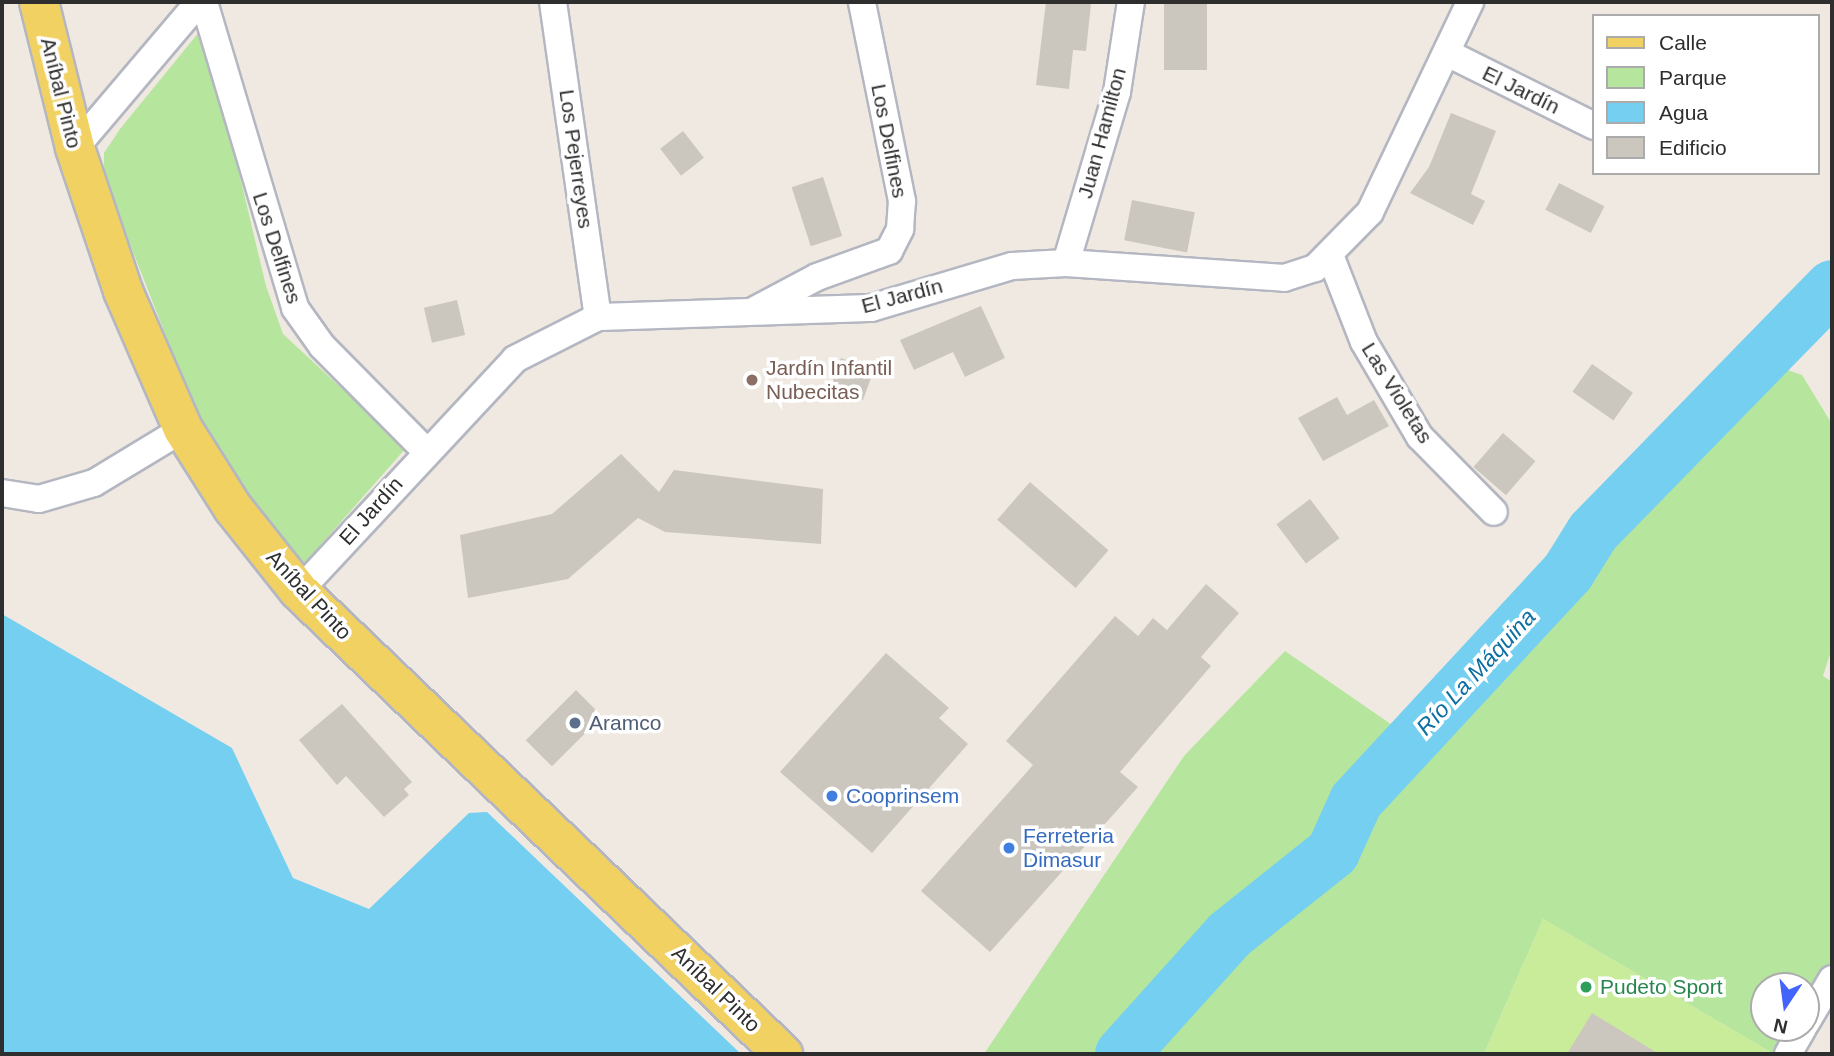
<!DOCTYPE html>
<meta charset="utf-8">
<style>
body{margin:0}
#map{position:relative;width:1834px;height:1056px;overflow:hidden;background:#efe9e1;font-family:Helvetica,sans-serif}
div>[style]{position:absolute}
.green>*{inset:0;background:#b6e59e}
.pitch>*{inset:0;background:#c9ec9a}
.water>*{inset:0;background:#75cff0}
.river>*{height:54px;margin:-27px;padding:0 27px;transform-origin:27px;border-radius:27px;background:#75cff0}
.building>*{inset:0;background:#cbc7bf;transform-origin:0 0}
.roads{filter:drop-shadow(2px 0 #b4b7c1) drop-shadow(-2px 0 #b4b7c1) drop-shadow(0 2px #b4b7c1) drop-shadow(0 -2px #b4b7c1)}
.minor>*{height:26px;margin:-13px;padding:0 13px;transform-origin:13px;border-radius:13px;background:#fff}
.primary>*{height:38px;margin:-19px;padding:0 19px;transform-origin:19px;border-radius:19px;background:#f2d163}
.dots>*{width:19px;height:19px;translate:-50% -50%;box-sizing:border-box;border:4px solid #fff;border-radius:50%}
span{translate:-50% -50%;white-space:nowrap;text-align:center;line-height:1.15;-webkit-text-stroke:7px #fff;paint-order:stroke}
.street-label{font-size:21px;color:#2e2e2e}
.education-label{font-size:21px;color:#785e54}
.left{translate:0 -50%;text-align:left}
.service-label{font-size:21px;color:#4e5e75}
.shop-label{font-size:21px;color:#366cbe}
.leisure-label{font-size:21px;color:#27864d}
.water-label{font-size:23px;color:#0d6fa3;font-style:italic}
.frame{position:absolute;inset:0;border:4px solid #2e2e2e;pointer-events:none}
.legend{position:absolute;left:1592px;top:14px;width:228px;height:161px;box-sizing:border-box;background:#fff;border:2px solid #ababab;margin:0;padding:9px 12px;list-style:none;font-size:21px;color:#2e2e2e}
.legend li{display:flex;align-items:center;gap:14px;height:35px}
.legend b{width:35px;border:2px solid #ababab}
.north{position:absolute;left:1750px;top:972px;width:70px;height:70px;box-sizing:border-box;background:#fff;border:2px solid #ababab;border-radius:50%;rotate:193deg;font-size:19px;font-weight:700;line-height:28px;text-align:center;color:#2e2e2e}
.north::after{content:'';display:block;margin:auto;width:24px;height:32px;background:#4264fb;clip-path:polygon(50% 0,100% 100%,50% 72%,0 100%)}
</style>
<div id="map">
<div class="green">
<div style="clip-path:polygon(204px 26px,266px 286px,283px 334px,406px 448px,302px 566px,254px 510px,221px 456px,188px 392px,104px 178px,104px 153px,120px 129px)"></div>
<div style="clip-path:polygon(evenodd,1736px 352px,1802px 375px,1832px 424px,1832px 648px,1823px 676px,1832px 682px,1832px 995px,1798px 1054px,1774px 1054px,1543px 919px,1484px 1054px,984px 1054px,1184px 756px,1285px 651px,1395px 727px,1736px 352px,1764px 986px,1806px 986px,1806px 1028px,1764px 1028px,1764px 986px)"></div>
</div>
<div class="pitch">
<div style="clip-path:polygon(1543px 919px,1774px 1054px,1484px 1054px)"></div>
</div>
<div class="water">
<div style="clip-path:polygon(2px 614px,232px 748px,293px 878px,369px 909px,469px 813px,487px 812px,741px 1054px,2px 1054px)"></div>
</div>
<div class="river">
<div style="left:1122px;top:1054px;width:160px;rotate:-48deg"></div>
<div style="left:1229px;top:935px;width:133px;rotate:-38.6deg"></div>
<div style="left:1333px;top:852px;width:56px;rotate:-65.7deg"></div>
<div style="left:1356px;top:801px;width:312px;rotate:-47.2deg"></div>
<div style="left:1568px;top:572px;width:47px;rotate:-58deg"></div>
<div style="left:1593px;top:532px;width:342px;rotate:-45.7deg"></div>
</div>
<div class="building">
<div style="clip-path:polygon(1046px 2px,1091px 4px,1086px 51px,1073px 50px,1069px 89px,1036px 85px)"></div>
<div style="left:1164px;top:2px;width:43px;height:68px"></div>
<div style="clip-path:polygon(1451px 113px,1496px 131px,1471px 194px,1485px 201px,1473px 225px,1410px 193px,1429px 167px)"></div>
<div style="left:683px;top:131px;width:34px;height:29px;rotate:52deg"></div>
<div style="left:823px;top:177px;width:62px;height:33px;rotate:72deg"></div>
<div style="left:1559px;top:183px;width:51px;height:30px;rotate:27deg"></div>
<div style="left:1132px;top:200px;width:64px;height:41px;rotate:11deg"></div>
<div style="left:457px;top:300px;width:36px;height:34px;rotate:77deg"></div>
<div style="clip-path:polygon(981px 306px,1005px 358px,965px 377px,953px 352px,914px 370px,900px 340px)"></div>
<div style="left:841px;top:358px;width:35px;height:32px;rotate:20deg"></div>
<div style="left:1592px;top:364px;width:50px;height:34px;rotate:35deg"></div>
<div style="clip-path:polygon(1337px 397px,1347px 415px,1374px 400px,1389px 426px,1323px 461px,1298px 418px)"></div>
<div style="left:1503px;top:433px;width:43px;height:45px;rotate:41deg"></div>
<div style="clip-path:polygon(621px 454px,659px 492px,674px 470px,823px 489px,821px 544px,665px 532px,638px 518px,568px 579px,468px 598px,460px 535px,552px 514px)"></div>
<div style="left:1030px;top:482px;width:104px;height:50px;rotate:41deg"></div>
<div style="left:1310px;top:499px;width:49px;height:42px;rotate:53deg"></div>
<div style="clip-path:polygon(1206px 584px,1239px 613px,1201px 657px,1211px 666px,1120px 772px,1138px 787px,990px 952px,921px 891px,1033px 765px,1006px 741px,1115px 616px,1138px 636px,1153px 618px,1167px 630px)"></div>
<div style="clip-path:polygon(886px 653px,949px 708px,939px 718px,968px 744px,872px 853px,780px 772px)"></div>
<div style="left:576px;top:690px;width:37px;height:71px;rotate:45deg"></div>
<div style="clip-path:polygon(342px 704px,412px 782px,404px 789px,409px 795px,384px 817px,346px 776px,337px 785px,299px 740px)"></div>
<div style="clip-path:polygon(1592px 1013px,1659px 1054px,1567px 1054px)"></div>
</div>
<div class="roads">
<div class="minor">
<div style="left:204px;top:2px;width:319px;rotate:73.4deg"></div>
<div style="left:295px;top:308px;width:47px;rotate:54.6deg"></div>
<div style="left:322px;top:346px;width:146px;rotate:45.3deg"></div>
<div style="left:553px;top:2px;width:318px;rotate:81.9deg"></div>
<div style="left:1447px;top:53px;width:164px;rotate:26.4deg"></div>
<div style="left:75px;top:148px;width:192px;rotate:-49.7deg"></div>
<div style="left:1330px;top:255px;width:93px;rotate:68.7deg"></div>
<div style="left:1364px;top:342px;width:110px;rotate:59.5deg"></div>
<div style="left:1420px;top:437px;width:105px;rotate:45.4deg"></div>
<div style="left:1066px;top:263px;width:178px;rotate:-73.4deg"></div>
<div style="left:1117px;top:92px;width:91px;rotate:-81.2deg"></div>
<div style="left:753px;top:311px;width:72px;rotate:-28deg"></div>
<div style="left:817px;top:277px;width:77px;rotate:-19.9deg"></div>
<div style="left:889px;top:251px;width:25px;rotate:-63deg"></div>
<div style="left:900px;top:229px;width:28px;rotate:-86deg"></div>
<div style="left:902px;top:201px;width:203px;rotate:-101.4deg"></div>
<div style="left:2px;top:493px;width:37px;rotate:9deg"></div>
<div style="left:39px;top:499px;width:57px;rotate:-16.2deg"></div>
<div style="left:94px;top:483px;width:104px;rotate:-31.2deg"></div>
<div style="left:299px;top:591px;width:317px;rotate:-47deg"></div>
<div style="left:515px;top:359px;width:93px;rotate:-26.8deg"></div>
<div style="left:598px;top:317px;width:273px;rotate:-1.9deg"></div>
<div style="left:871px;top:308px;width:147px;rotate:-16.6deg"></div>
<div style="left:1012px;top:266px;width:54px;rotate:-3.2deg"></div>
<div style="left:1066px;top:263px;width:219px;rotate:3.9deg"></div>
<div style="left:1284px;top:278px;width:33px;rotate:-18deg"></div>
<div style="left:1315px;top:268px;width:78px;rotate:-45.5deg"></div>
<div style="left:1370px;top:212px;width:233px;rotate:-64.5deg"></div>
<div style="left:1806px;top:1023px;width:51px;rotate:-59.4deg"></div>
<div style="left:1788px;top:1054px;width:30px;rotate:-60deg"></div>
</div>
<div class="primary">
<div style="left:39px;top:2px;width:150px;rotate:76.1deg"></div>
<div style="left:75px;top:148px;width:151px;rotate:71.4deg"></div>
<div style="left:123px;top:291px;width:150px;rotate:66.5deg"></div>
<div style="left:183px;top:429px;width:93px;rotate:57.7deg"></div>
<div style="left:233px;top:508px;width:106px;rotate:51.5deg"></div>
<div style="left:299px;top:591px;width:670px;rotate:43.73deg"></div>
</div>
</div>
<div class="dots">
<div style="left:752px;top:380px;background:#8d6e63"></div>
<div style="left:575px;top:723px;background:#5c6f8a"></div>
<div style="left:832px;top:796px;background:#3f7fe0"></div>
<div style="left:1009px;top:848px;background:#3f7fe0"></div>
<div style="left:1586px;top:987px;background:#2e9e5b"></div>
</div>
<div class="street-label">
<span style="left:1521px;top:90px;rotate:26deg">El Jardín</span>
<span style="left:61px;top:93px;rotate:76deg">Aníbal Pinto</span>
<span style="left:1102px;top:133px;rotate:-75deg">Juan Hamilton</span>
<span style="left:889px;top:141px;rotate:79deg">Los Delfines</span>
<span style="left:576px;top:159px;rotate:82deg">Los Pejerreyes</span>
<span style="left:277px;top:248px;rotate:72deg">Los Delfines</span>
<span style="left:902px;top:296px;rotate:-15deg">El Jardín</span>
<span style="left:1397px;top:393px;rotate:58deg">Las Violetas</span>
<span style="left:371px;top:511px;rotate:-48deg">El Jardín</span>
<span style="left:309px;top:595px;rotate:47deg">Aníbal Pinto</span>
<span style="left:716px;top:989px;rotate:44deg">Aníbal Pinto</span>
</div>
<div class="education-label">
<span class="left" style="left:766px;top:380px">Jardín Infantil<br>Nubecitas</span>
</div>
<div class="service-label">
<span class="left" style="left:589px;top:723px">Aramco</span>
</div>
<div class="shop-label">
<span class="left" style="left:846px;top:796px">Cooprinsem</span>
<span class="left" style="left:1023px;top:848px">Ferreteria<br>Dimasur</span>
</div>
<div class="leisure-label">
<span class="left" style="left:1600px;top:987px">Pudeto Sport</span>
</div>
<div class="water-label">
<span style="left:1476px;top:672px;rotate:-47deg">Río La Máquina</span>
</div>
<div class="frame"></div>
<ul class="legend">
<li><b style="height:9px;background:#f2d163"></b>Calle</li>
<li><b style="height:19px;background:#b6e59e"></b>Parque</li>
<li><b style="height:19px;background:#75cff0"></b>Agua</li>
<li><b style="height:19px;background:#cbc7bf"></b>Edificio</li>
</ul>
<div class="north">N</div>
</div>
